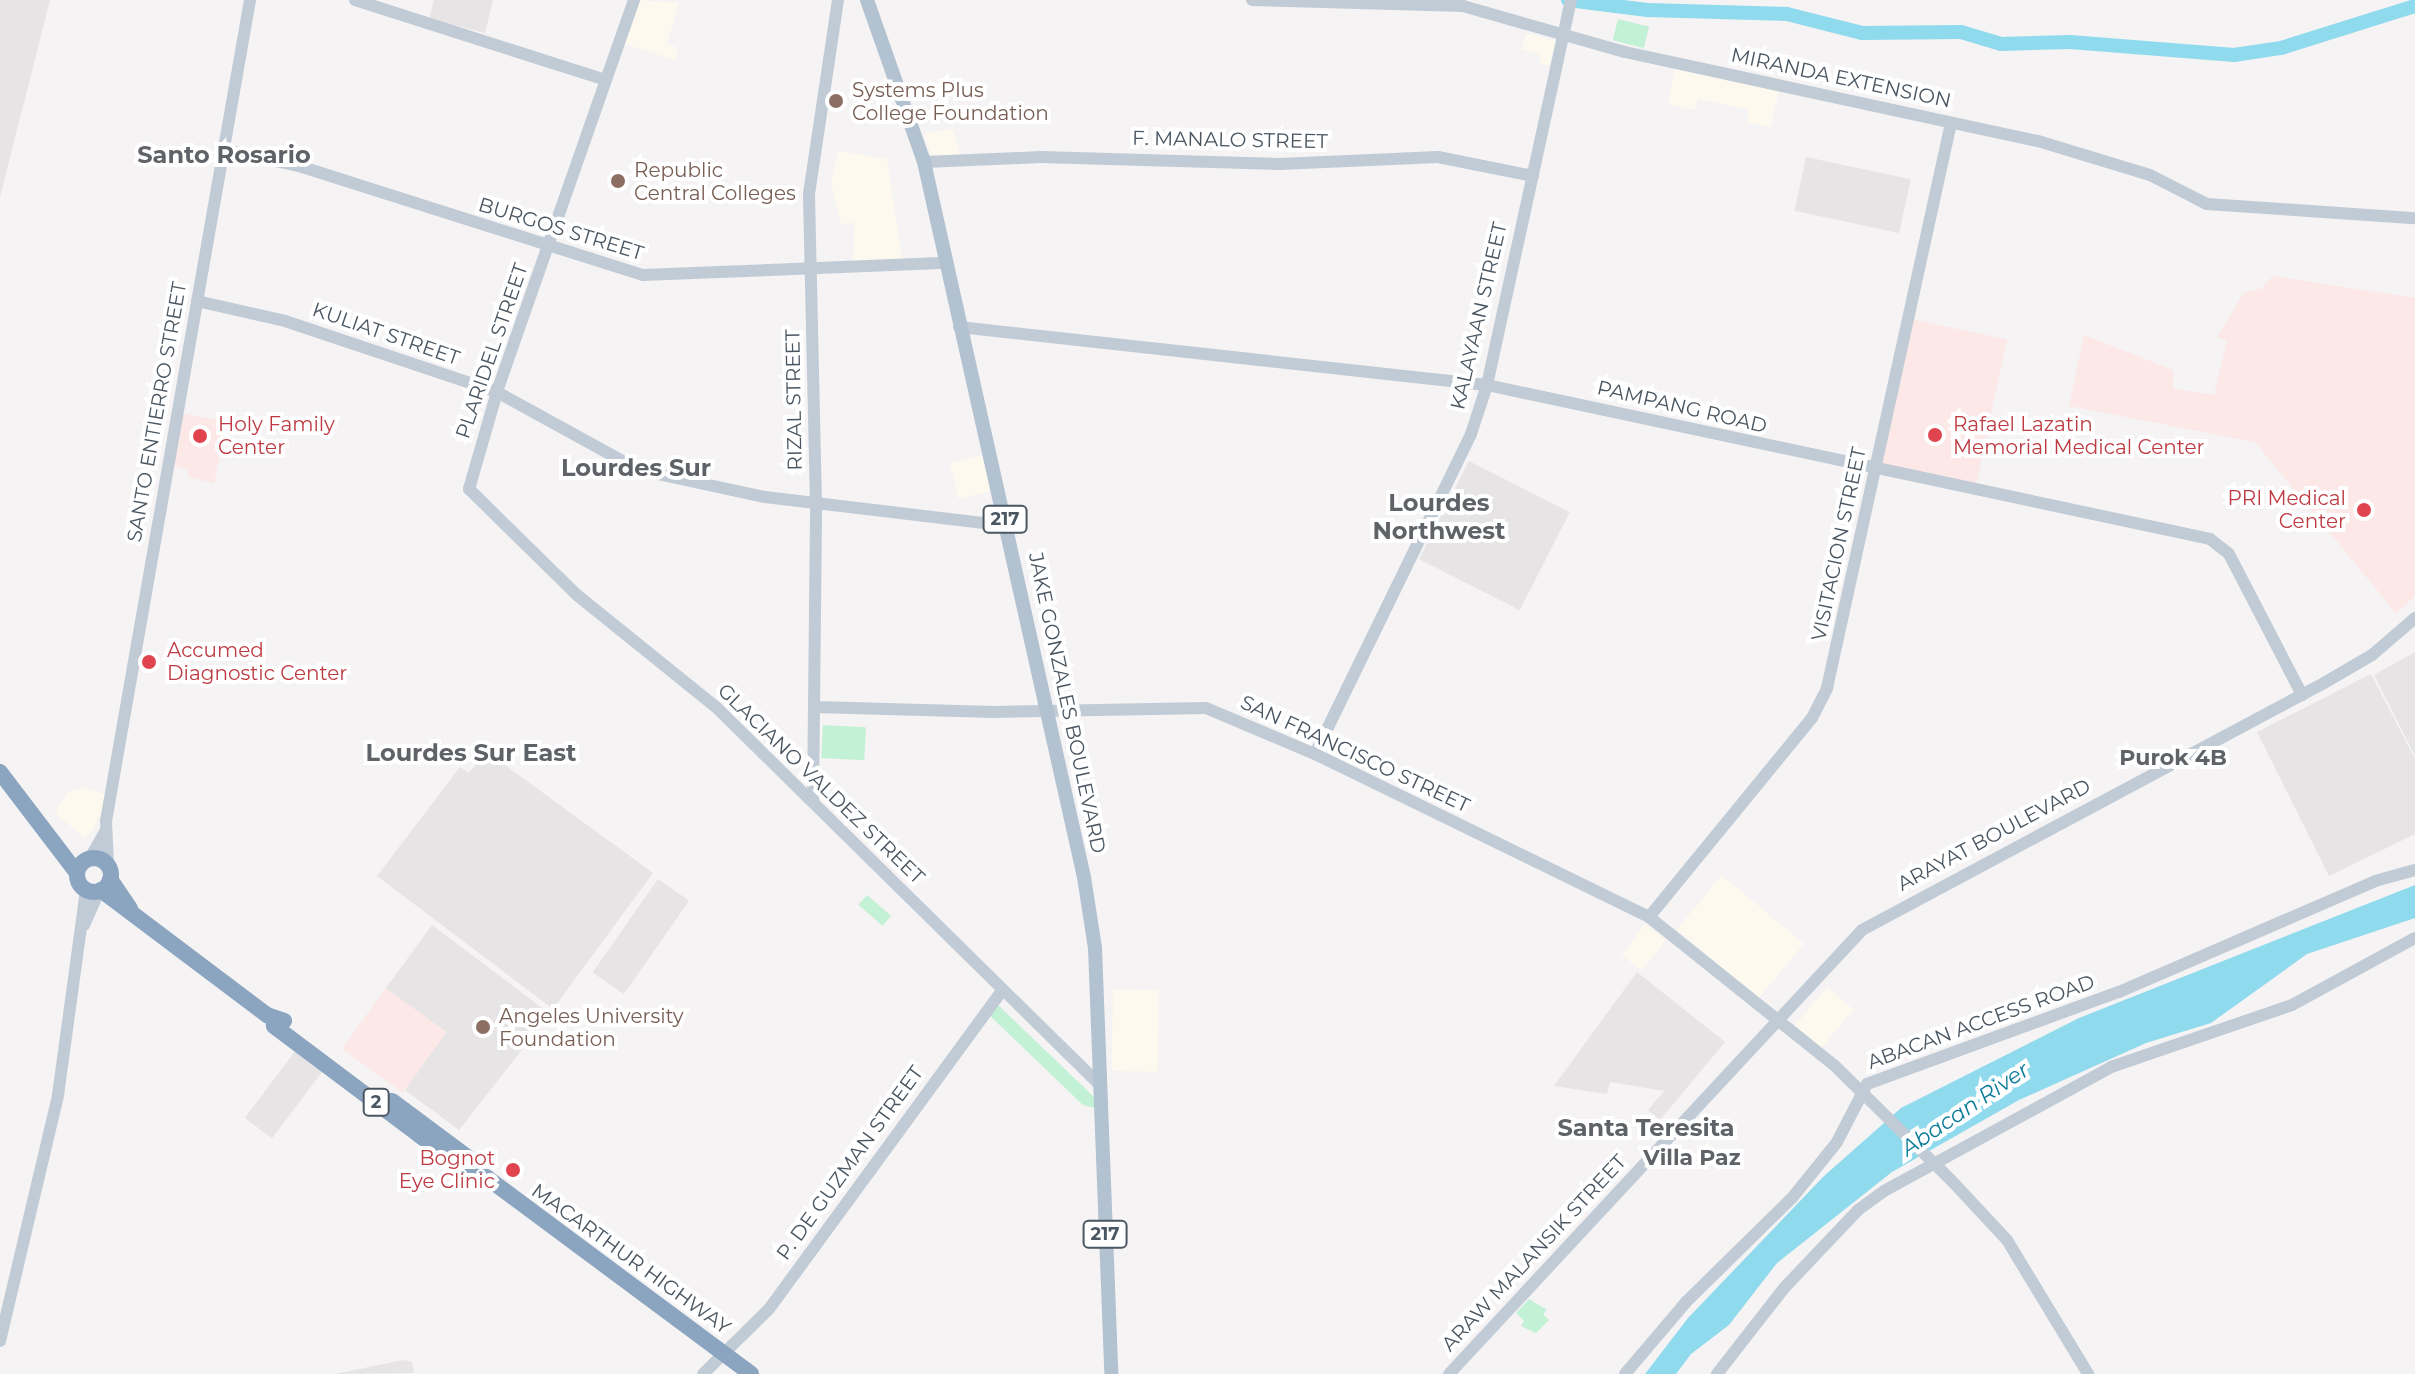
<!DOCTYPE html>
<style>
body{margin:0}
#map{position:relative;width:2415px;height:1374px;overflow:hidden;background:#f5f3f3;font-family:Montserrat,sans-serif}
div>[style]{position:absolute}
.commercial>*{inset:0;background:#fdf9ef;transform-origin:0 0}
.education>*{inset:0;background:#e6e4e5;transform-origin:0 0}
.medical>*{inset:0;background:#fce8e6;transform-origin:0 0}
.green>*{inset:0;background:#c3f1d5;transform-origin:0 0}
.water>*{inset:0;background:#90daee}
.river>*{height:14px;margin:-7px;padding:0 7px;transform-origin:7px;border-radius:7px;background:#90daee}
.secondary>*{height:12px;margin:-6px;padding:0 6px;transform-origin:6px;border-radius:6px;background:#c1cbd6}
.primary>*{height:14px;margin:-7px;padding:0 7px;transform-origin:7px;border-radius:7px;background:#b3c2d1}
.highway>*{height:16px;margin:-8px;padding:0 8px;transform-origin:8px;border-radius:8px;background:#8ba5c1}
.highway>.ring{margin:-8px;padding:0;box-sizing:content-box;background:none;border:16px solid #8ba5c1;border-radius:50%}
.dots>*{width:22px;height:22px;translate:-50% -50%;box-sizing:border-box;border:4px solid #fff;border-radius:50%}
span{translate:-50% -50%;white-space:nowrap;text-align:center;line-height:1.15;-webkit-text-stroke:8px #fff;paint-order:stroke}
.shield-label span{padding:2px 6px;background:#fff;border:2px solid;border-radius:6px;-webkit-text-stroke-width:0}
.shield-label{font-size:18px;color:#4a5661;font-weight:700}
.street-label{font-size:20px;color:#4a5661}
.education-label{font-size:20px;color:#785e54}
.left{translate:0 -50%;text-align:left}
.health-label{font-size:20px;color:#be3a42}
.right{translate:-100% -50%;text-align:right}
.neighbourhood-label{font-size:22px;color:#5f6368;font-weight:700}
.water-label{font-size:22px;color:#0c7c9b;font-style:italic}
.quarter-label{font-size:24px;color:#5f6368;font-weight:700}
</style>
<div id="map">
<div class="commercial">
<div style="clip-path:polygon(636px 0,679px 3px,667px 44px,678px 48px,675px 60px,621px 43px)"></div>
<div style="clip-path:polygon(1526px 33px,1556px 41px,1549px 66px,1540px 64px,1539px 54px,1521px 50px)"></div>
<div style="clip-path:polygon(1675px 68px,1779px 89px,1771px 127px,1747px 122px,1749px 110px,1698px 99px,1695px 110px,1668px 104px)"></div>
<div style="clip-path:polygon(953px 129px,961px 157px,932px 158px,924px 133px)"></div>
<div style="clip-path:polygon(838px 151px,887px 159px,903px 264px,852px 267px,855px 223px,841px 224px,831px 182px)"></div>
<div style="left:983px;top:455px;width:37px;height:34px;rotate:77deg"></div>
<div style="clip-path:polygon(82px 788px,108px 795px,93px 830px,84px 837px,55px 813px,67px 792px)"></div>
<div style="left:1722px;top:875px;width:107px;height:71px;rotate:40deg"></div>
<div style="left:1645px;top:924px;width:26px;height:39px;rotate:37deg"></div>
<div style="left:1827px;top:987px;width:35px;height:50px;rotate:40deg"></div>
<div style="left:1113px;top:989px;width:46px;height:82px;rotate:1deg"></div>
</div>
<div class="education">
<div style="clip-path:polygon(0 0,50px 0,0 197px)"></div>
<div style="clip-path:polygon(434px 0,493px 0,485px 33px,429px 19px)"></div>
<div style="left:1806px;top:157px;width:107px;height:55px;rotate:12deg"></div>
<div style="left:1469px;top:461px;width:113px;height:110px;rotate:27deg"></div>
<div style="clip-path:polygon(2415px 652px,2415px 756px,2374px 675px)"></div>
<div style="clip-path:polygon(2371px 674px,2415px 759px,2415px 834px,2329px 876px,2257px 732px)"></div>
<div style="clip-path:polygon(487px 752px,653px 873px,553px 1009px,377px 876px,460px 767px,469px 773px)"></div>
<div style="left:658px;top:879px;width:38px;height:114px;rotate:35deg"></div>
<div style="clip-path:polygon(432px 925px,550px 1014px,459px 1130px,405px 1090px,441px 1039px,386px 988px)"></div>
<div style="clip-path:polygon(1637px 972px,1725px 1042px,1660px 1120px,1648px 1110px,1664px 1091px,1610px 1082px,1607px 1094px,1554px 1086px)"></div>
<div style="left:296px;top:1050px;width:34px;height:85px;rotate:37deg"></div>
<div style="clip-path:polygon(403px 1360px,412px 1362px,414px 1373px,335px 1374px)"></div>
</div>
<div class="medical">
<div style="clip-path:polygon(2273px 276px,2415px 298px,2415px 596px,2396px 613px,2255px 442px,2069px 406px,2084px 335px,2173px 370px,2173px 389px,2214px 395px,2227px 340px,2217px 337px,2244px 293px,2262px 288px)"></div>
<div style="left:1911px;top:319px;width:98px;height:152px;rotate:12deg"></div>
<div style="clip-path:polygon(180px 413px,227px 422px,214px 483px,188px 477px,189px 470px,172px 465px)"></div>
<div style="left:386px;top:988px;width:75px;height:75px;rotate:36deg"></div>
</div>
<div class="green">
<div style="left:1618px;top:19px;width:32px;height:22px;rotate:14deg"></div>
<div style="left:823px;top:725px;width:43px;height:33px;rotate:3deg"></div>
<div style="left:867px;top:895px;width:32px;height:13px;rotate:41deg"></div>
<div style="clip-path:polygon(995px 1002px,1094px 1097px,1095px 1108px,1083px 1105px,987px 1013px)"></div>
<div style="clip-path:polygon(1529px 1299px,1547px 1310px,1543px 1314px,1549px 1320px,1536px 1333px,1521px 1326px,1524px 1321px,1516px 1313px)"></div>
</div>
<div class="water">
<div style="clip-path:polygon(2415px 885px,2415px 918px,2307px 954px,2211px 1023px,2146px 1043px,2019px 1100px,1892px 1172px,1777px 1263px,1729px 1325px,1691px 1354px,1676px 1374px,1645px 1374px,1688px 1318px,1824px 1176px,1901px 1108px,2079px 1018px)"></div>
</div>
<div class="river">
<div style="left:1568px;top:0;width:80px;rotate:7.2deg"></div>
<div style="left:1647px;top:10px;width:140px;rotate:1.6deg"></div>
<div style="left:1787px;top:14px;width:77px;rotate:14.2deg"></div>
<div style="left:1862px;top:33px;width:99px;rotate:-0.6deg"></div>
<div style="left:1961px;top:32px;width:42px;rotate:16.7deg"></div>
<div style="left:2001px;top:44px;width:69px;rotate:-1.7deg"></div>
<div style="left:2070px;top:42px;width:165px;rotate:4.5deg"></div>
<div style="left:2234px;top:55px;width:48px;rotate:-8.5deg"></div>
<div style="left:2281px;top:48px;width:140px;rotate:-17.4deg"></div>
</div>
<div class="secondary">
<div style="left:355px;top:0;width:262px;rotate:17.7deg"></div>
<div style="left:634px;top:0;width:415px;rotate:109.3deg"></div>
<div style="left:497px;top:392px;width:101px;rotate:106.1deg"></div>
<div style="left:469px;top:489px;width:151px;rotate:44.5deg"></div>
<div style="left:577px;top:595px;width:180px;rotate:38.9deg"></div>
<div style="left:717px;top:708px;width:539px;rotate:44.55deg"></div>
<div style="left:1252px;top:0;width:211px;rotate:1.6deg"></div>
<div style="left:1463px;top:6px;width:168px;rotate:15.9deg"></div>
<div style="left:1625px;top:52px;width:422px;rotate:12.2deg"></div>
<div style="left:2038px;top:141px;width:117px;rotate:16.9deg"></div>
<div style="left:2150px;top:175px;width:64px;rotate:27deg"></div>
<div style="left:2207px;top:204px;width:208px;rotate:3.9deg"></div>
<div style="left:221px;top:149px;width:80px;rotate:12.3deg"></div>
<div style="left:299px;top:166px;width:361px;rotate:17.6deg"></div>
<div style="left:643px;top:275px;width:304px;rotate:-2.3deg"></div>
<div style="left:924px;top:162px;width:117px;rotate:-2.4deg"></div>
<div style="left:1041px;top:157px;width:239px;rotate:1.7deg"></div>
<div style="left:1280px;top:164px;width:158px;rotate:-2.5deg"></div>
<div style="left:1438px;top:157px;width:97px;rotate:11.3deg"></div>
<div style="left:197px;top:301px;width:90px;rotate:12.8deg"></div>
<div style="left:285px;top:321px;width:224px;rotate:18.5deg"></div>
<div style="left:497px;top:392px;width:162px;rotate:28.8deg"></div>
<div style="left:639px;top:470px;width:129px;rotate:12.1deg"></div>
<div style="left:765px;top:497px;width:244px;rotate:6.8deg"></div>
<div style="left:959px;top:327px;width:531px;rotate:6.27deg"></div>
<div style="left:1487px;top:385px;width:739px;rotate:12.02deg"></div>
<div style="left:2210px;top:539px;width:24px;rotate:38deg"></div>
<div style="left:2229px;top:554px;width:159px;rotate:62.6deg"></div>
<div style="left:815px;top:707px;width:179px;rotate:1.6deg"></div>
<div style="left:994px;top:712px;width:212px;rotate:-1.1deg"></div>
<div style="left:1206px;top:708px;width:118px;rotate:22.9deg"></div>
<div style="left:1315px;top:754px;width:372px;rotate:26deg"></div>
<div style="left:1649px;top:917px;width:237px;rotate:38.7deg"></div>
<div style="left:1834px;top:1065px;width:164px;rotate:44.5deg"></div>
<div style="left:1951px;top:1180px;width:82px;rotate:47deg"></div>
<div style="left:2007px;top:1240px;width:157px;rotate:58.8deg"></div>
<div style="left:1315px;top:754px;width:356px;rotate:-64deg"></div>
<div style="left:1471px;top:434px;width:52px;rotate:-71.9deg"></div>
<div style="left:1487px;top:385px;width:394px;rotate:-77.7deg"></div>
<div style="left:813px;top:802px;width:298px;rotate:-89.4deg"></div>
<div style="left:816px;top:504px;width:310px;rotate:-91.3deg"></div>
<div style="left:809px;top:194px;width:196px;rotate:-81.5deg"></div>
<div style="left:90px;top:858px;width:30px;rotate:-60deg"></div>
<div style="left:108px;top:865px;width:44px;rotate:-92.6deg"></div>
<div style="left:106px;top:821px;width:834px;rotate:-80.05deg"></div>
<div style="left:1649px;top:917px;width:257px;rotate:-50.7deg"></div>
<div style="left:1812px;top:718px;width:34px;rotate:-63deg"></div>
<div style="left:1827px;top:688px;width:578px;rotate:-77.62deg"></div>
<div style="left:84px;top:925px;width:37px;rotate:-66deg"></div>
<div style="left:0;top:1341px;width:253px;rotate:-76.7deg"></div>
<div style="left:58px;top:1095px;width:207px;rotate:-82.2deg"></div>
<div style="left:703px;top:1374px;width:93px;rotate:-44.6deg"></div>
<div style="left:769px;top:1309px;width:394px;rotate:-53.8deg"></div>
<div style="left:1449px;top:1374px;width:606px;rotate:-47.07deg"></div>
<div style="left:1862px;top:930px;width:524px;rotate:-28.13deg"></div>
<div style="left:2324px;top:683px;width:56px;rotate:-30.3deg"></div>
<div style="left:2372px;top:655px;width:57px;rotate:-40.7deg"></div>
<div style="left:1625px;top:1374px;width:94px;rotate:-49.7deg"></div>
<div style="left:1686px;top:1302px;width:148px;rotate:-44.5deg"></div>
<div style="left:1792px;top:1198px;width:72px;rotate:-51.2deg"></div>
<div style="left:1837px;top:1142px;width:65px;rotate:-62.7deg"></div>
<div style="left:1867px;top:1084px;width:268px;rotate:-20.1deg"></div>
<div style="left:2119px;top:992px;width:279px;rotate:-23.4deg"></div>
<div style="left:2375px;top:881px;width:41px;rotate:-15.4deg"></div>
<div style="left:1717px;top:1374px;width:110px;rotate:-52deg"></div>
<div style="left:1785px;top:1287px;width:106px;rotate:-46.5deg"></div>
<div style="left:1858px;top:1210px;width:32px;rotate:-36deg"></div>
<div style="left:1884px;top:1191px;width:259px;rotate:-28.6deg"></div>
<div style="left:2111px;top:1067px;width:191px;rotate:-18.9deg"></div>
<div style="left:2292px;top:1005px;width:140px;rotate:-28.6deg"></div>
</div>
<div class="primary">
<div style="left:867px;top:0;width:172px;rotate:70.6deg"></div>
<div style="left:924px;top:162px;width:733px;rotate:77.39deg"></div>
<div style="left:1084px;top:877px;width:72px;rotate:81.2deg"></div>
<div style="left:1095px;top:948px;width:426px;rotate:87.8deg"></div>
</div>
<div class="highway">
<div style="left:0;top:772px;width:127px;rotate:52.7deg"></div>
<div class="ring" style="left:77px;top:858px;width:18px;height:18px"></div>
<div style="left:110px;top:879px;width:36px;rotate:56deg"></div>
<div style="left:101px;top:890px;width:208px;rotate:37deg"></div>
<div style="left:267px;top:1015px;width:18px;rotate:19deg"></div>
<div style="left:273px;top:1019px;width:7px;rotate:82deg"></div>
<div style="left:274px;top:1026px;width:181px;rotate:36.9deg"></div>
<div style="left:419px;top:1135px;width:72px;rotate:35.9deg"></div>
<div style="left:477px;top:1177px;width:9px"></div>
<div style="left:486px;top:1177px;width:330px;rotate:36.6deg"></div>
<div style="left:392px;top:1101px;width:97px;rotate:36.6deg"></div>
</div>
<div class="dots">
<div style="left:836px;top:101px;background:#8d6e63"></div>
<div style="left:618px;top:181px;background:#8d6e63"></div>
<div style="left:1935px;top:435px;background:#e0444e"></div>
<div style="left:200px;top:436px;background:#e0444e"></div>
<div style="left:2364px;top:510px;background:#e0444e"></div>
<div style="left:149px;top:662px;background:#e0444e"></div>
<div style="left:483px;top:1027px;background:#8d6e63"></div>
<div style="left:513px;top:1170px;background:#e0444e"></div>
</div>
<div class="shield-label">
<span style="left:1005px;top:519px">217</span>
<span style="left:376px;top:1102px">2</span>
<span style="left:1105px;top:1234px">217</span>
</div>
<div class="street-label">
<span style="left:1841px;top:78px;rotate:12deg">MIRANDA EXTENSION</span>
<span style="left:1230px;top:140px;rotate:1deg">F. MANALO STREET</span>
<span style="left:561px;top:229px;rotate:17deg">BURGOS STREET</span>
<span style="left:1479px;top:316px;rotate:-77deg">KALAYAAN STREET</span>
<span style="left:386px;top:334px;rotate:19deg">KULIAT STREET</span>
<span style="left:492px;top:351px;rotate:-71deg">PLARIDEL STREET</span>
<span style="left:794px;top:400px;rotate:-91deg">RIZAL STREET</span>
<span style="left:1682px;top:407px;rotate:13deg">PAMPANG ROAD</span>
<span style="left:157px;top:412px;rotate:-80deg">SANTO ENTIERRO STREET</span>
<span style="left:1839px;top:544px;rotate:-78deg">VISITACION STREET</span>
<span style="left:1067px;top:703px;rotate:78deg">JAKE GONZALES BOULEVARD</span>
<span style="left:1355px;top:754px;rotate:25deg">SAN FRANCISCO STREET</span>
<span style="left:821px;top:784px;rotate:44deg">GLACIANO VALDEZ STREET</span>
<span style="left:1994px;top:835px;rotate:-28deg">ARAYAT BOULEVARD</span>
<span style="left:1981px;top:1022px;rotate:-20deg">ABACAN ACCESS ROAD</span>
<span style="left:850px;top:1163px;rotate:-54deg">P. DE GUZMAN STREET</span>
<span style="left:1534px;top:1253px;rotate:-47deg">ARAW MALANSIK STREET</span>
<span style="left:631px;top:1259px;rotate:36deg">MACARTHUR HIGHWAY</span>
</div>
<div class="education-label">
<span class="left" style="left:852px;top:102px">Systems Plus<br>College Foundation</span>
<span class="left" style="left:634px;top:182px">Republic<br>Central Colleges</span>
<span class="left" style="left:499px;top:1028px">Angeles University<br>Foundation</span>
</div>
<div class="health-label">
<span class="left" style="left:218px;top:436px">Holy Family<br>Center</span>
<span class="left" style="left:1953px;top:436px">Rafael Lazatin<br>Memorial Medical Center</span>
<span class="right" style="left:2346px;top:510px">PRI Medical<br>Center</span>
<span class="left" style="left:167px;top:662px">Accumed<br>Diagnostic Center</span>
<span class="right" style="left:495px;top:1170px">Bognot<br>Eye Clinic</span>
</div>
<div class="neighbourhood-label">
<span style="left:2173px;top:758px">Purok 4B</span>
<span style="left:1692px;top:1158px">Villa Paz</span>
</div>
<div class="water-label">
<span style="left:1965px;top:1109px;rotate:-34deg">Abacan River</span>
</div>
<div class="quarter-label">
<span style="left:224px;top:155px">Santo Rosario</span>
<span style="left:636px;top:468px">Lourdes Sur</span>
<span style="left:1439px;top:517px">Lourdes<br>Northwest</span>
<span style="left:471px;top:753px">Lourdes Sur East</span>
<span style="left:1646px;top:1128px">Santa Teresita</span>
</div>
</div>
